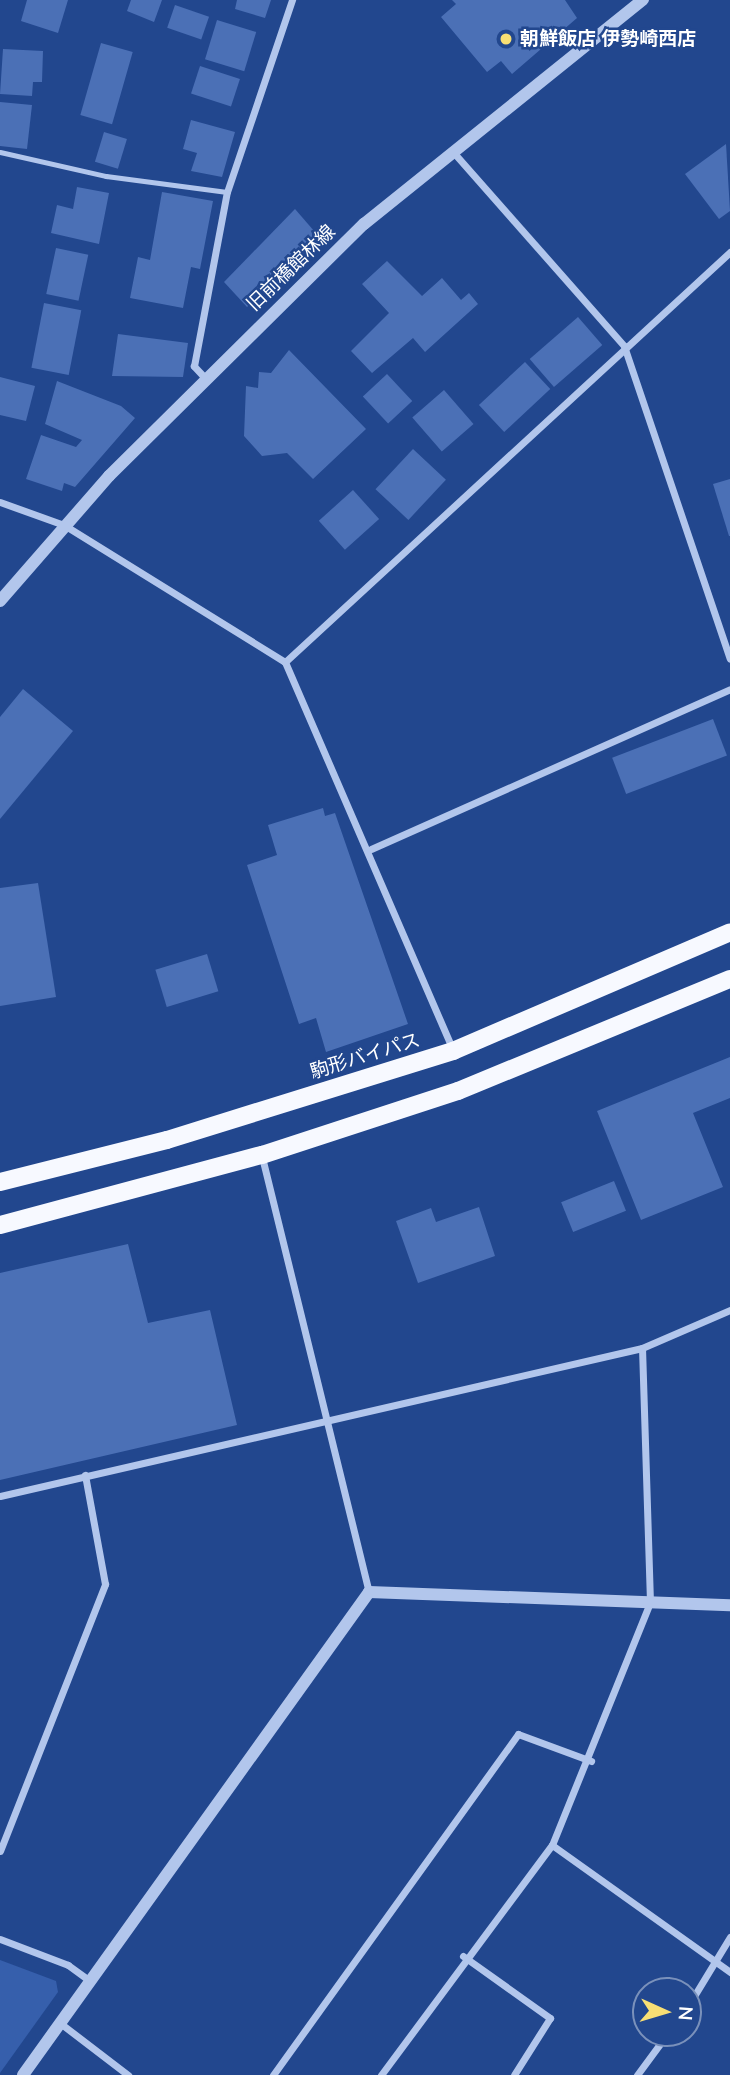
<!DOCTYPE html>
<meta charset="utf-8">
<style>
body{margin:0}
#map{position:relative;width:730px;height:2075px;overflow:hidden;background:#22478e;font-family:Mulish,"Noto Sans JP",sans-serif}
div>[style]{position:absolute}
.green>*{inset:0;background:#365fac}
.building>*{inset:0;background:#4b70b6;transform-origin:0 0}
.service>*{height:5px;margin:-2.5px;padding:0 2.5px;transform-origin:2.5px;border-radius:2.5px;background:#b2c6ec}
.minor>*{height:7px;margin:-3.5px;padding:0 3.5px;transform-origin:3.5px;border-radius:3.5px;background:#b2c6ec}
.tertiary>*{height:12px;margin:-6px;padding:0 6px;transform-origin:6px;border-radius:6px;background:#b2c6ec}
.primary>*{height:18px;margin:-9px;padding:0 9px;transform-origin:9px;border-radius:9px;background:#f7f9ff}
.dots>*{width:19px;height:19px;translate:-50% -50%;box-sizing:border-box;border:4px solid #22478e;border-radius:50%}
span{translate:-50% -50%;white-space:nowrap;text-align:center;line-height:1.15;-webkit-text-stroke:5px #22478e;paint-order:stroke}
.poi-label{font-size:19px;color:#fff;font-weight:700}
.left{translate:0 -50%;text-align:left}
.street-label{font-size:19px;color:#fff}
.north{position:absolute;left:632px;top:1977px;width:70px;height:70px;box-sizing:border-box;background:#22478e;border:2px solid #7a91bb;border-radius:50%;rotate:94deg;font-size:19px;font-weight:700;line-height:28px;text-align:center;color:#fff}
.north::after{content:'';display:block;margin:auto;width:24px;height:32px;background:#f8df74;clip-path:polygon(50% 0,100% 100%,50% 72%,0 100%)}
</style>
<div id="map">
<div class="green">
<div style="clip-path:polygon(0 1960px,56px 1981px,58px 1992px,0 2073px)"></div>
</div>
<div class="building">
<div style="clip-path:polygon(27px 0,68px 0,58px 33px,21px 21px)"></div>
<div style="clip-path:polygon(131px 0,162px 0,154px 22px,127px 11px)"></div>
<div style="clip-path:polygon(237px 0,271px 0,265px 18px,235px 9px)"></div>
<div style="clip-path:polygon(452px 0,565px 0,577px 18px,512px 74px,501px 61px,487px 72px,441px 17px,456px 4px)"></div>
<div style="left:175px;top:5px;width:36px;height:24px;rotate:19deg"></div>
<div style="left:217px;top:20px;width:41px;height:41px;rotate:17deg"></div>
<div style="left:101px;top:43px;width:33px;height:75px;rotate:16deg"></div>
<div style="clip-path:polygon(3px 49px,43px 51px,42px 82px,33px 82px,32px 96px,0 94px)"></div>
<div style="left:200px;top:66px;width:42px;height:29px;rotate:18deg"></div>
<div style="clip-path:polygon(0 102px,32px 105px,27px 149px,0 146px)"></div>
<div style="clip-path:polygon(191px 120px,235px 132px,222px 177px,191px 171px,197px 153px,183px 149px)"></div>
<div style="left:104px;top:132px;width:24px;height:31px;rotate:17deg"></div>
<div style="clip-path:polygon(726px 144px,730px 211px,719px 219px,685px 174px)"></div>
<div style="clip-path:polygon(77px 187px,109px 193px,99px 244px,51px 233px,57px 205px,73px 209px)"></div>
<div style="clip-path:polygon(162px 192px,213px 201px,200px 269px,191px 267px,183px 308px,130px 298px,138px 257px,150px 260px)"></div>
<div style="clip-path:polygon(295px 209px,321px 239px,247px 307px,224px 282px)"></div>
<div style="left:56px;top:248px;width:33px;height:47px;rotate:12deg"></div>
<div style="clip-path:polygon(387px 261px,422px 296px,442px 278px,461px 300px,469px 293px,478px 304px,425px 352px,413px 338px,372px 373px,351px 351px,389px 313px,362px 284px)"></div>
<div style="left:44px;top:303px;width:38px;height:66px;rotate:11deg"></div>
<div style="left:578px;top:317px;width:37px;height:64px;rotate:49deg"></div>
<div style="clip-path:polygon(118px 334px,188px 343px,183px 377px,112px 376px)"></div>
<div style="clip-path:polygon(289px 350px,366px 429px,313px 479px,287px 453px,262px 456px,244px 436px,246px 386px,258px 388px,259px 372px,271px 373px)"></div>
<div style="left:525px;top:362px;width:37px;height:63px;rotate:47deg"></div>
<div style="left:387px;top:374px;width:37px;height:33px;rotate:47deg"></div>
<div style="clip-path:polygon(0 377px,35px 386px,26px 421px,0 415px)"></div>
<div style="clip-path:polygon(57px 381px,121px 406px,135px 418px,75px 487px,64px 483px,62px 491px,26px 479px,41px 435px,76px 447px,82px 440px,45px 424px)"></div>
<div style="left:444px;top:390px;width:45px;height:42px;rotate:49deg"></div>
<div style="left:413px;top:449px;width:45px;height:55px;rotate:43deg"></div>
<div style="clip-path:polygon(730px 479px,730px 536px,729px 536px,713px 484px)"></div>
<div style="left:353px;top:490px;width:39px;height:46px;rotate:48deg"></div>
<div style="clip-path:polygon(23px 689px,73px 731px,0 819px,0 717px)"></div>
<div style="left:713px;top:719px;width:39px;height:108px;rotate:69deg"></div>
<div style="clip-path:polygon(323px 808px,325px 816px,335px 813px,408px 1024px,326px 1052px,316px 1018px,299px 1024px,247px 865px,277px 855px,268px 825px)"></div>
<div style="clip-path:polygon(38px 883px,56px 997px,0 1006px,0 888px)"></div>
<div style="left:207px;top:954px;width:39px;height:54px;rotate:73deg"></div>
<div style="clip-path:polygon(730px 1057px,730px 1098px,693px 1113px,723px 1187px,641px 1220px,597px 1111px)"></div>
<div style="left:614px;top:1181px;width:32px;height:57px;rotate:68deg"></div>
<div style="clip-path:polygon(479px 1207px,495px 1256px,418px 1283px,396px 1221px,431px 1208px,436px 1222px)"></div>
<div style="clip-path:polygon(128px 1244px,148px 1323px,210px 1310px,237px 1425px,0 1480px,0 1273px)"></div>
</div>
<div class="service">
<div style="left:0;top:152px;width:109px;rotate:12.8deg"></div>
<div style="left:106px;top:176px;width:122px;rotate:7.5deg"></div>
</div>
<div class="minor">
<div style="left:454px;top:153px;width:257px;rotate:48.6deg"></div>
<div style="left:624px;top:346px;width:330px;rotate:71.3deg"></div>
<div style="left:206px;top:379px;width:18px;rotate:-133deg"></div>
<div style="left:194px;top:366px;width:177px;rotate:-79.3deg"></div>
<div style="left:227px;top:192px;width:203px;rotate:-71.3deg"></div>
<div style="left:0;top:502px;width:68px;rotate:19.8deg"></div>
<div style="left:64px;top:525px;width:260px;rotate:31.8deg"></div>
<div style="left:285px;top:662px;width:423px;rotate:66.6deg"></div>
<div style="left:285px;top:662px;width:605px;rotate:-42.66deg"></div>
<div style="left:371px;top:849px;width:393px;rotate:-24deg"></div>
<div style="left:262px;top:1157px;width:448px;rotate:76.2deg"></div>
<div style="left:0;top:1496px;width:659px;rotate:-12.98deg"></div>
<div style="left:642px;top:1348px;width:96px;rotate:-23.4deg"></div>
<div style="left:552px;top:1845px;width:219px;rotate:35.5deg"></div>
<div style="left:0;top:1851px;width:287px;rotate:-68.5deg"></div>
<div style="left:105px;top:1584px;width:111px;rotate:-100.4deg"></div>
<div style="left:0;top:1939px;width:73px;rotate:20.9deg"></div>
<div style="left:68px;top:1965px;width:27px;rotate:36deg"></div>
<div style="left:463px;top:1956px;width:107px;rotate:35.5deg"></div>
<div style="left:550px;top:2018px;width:67px;rotate:122.3deg"></div>
<div style="left:688px;top:2006px;width:81px;rotate:-58.7deg"></div>
<div style="left:60px;top:2023px;width:86px;rotate:37.4deg"></div>
<div style="left:273px;top:2075px;width:420px;rotate:-54.3deg"></div>
<div style="left:518px;top:1734px;width:78px;rotate:20.3deg"></div>
<div style="left:381px;top:2075px;width:287px;rotate:-53.4deg"></div>
<div style="left:552px;top:1845px;width:262px;rotate:-68deg"></div>
<div style="left:650px;top:1602px;width:254px;rotate:-91.8deg"></div>
<div style="left:637px;top:2075px;width:52px;rotate:-53.6deg"></div>
</div>
<div class="tertiary">
<div style="left:0;top:601px;width:166px;rotate:-48.9deg"></div>
<div style="left:109px;top:476px;width:359px;rotate:-44.7deg"></div>
<div style="left:364px;top:224px;width:358px;rotate:-38.8deg"></div>
<div style="left:23px;top:2075px;width:594px;rotate:-54.38deg"></div>
<div style="left:369px;top:1592px;width:361px;rotate:2.1deg"></div>
</div>
<div class="primary">
<div style="left:0;top:1182px;width:172px;rotate:-14.1deg"></div>
<div style="left:167px;top:1140px;width:300px;rotate:-17.3deg"></div>
<div style="left:453px;top:1051px;width:301px;rotate:-23.2deg"></div>
<div style="left:0;top:1225px;width:271px;rotate:-15deg"></div>
<div style="left:262px;top:1155px;width:206px;rotate:-18.1deg"></div>
<div style="left:458px;top:1091px;width:294px;rotate:-22.4deg"></div>
</div>
<div class="dots">
<div style="left:506px;top:39px;background:#f8df74"></div>
</div>
<div class="poi-label">
<span class="left" style="left:520px;top:39px">朝鮮飯店 伊勢崎西店</span>
</div>
<div class="street-label">
<span style="left:291px;top:268px;rotate:-44deg">旧前橋館林線</span>
<span style="left:365px;top:1056px;rotate:-17deg">駒形バイパス</span>
</div>
<div class="north">N</div>
</div>
